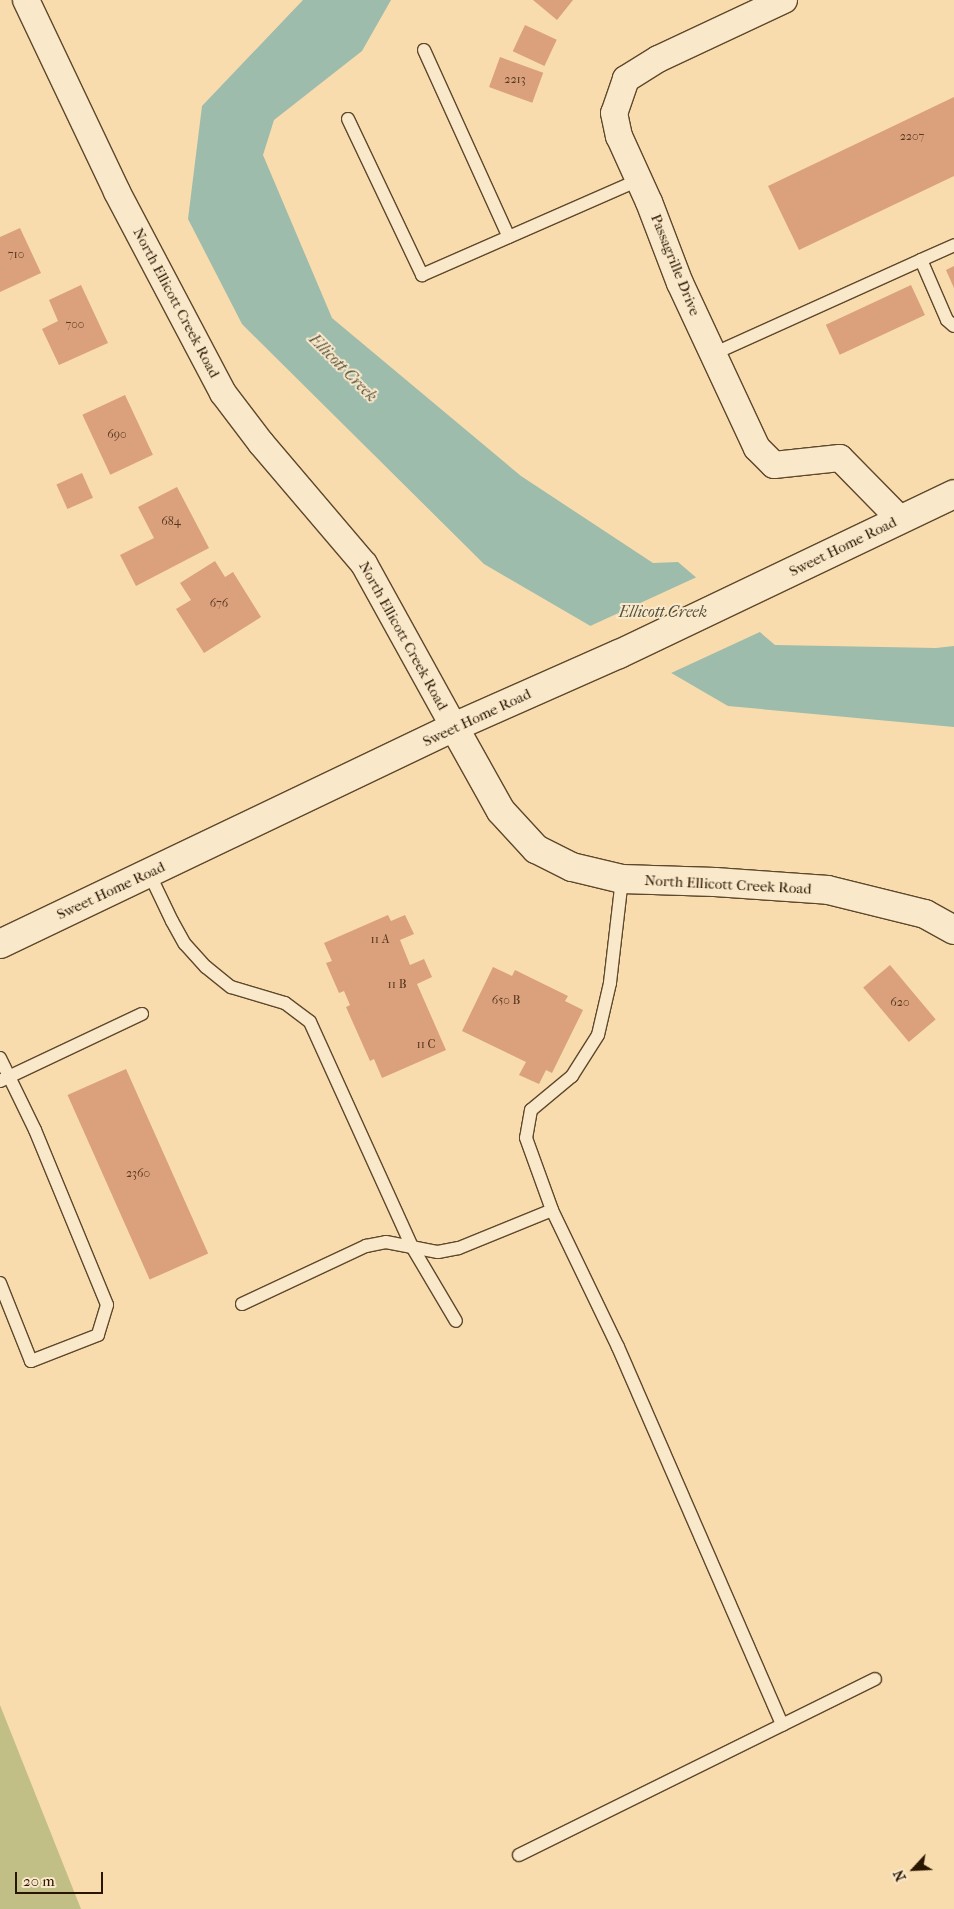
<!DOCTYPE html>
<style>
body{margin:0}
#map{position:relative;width:954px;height:1909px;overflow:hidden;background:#f8dcad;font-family:"IM FELL French Canon",serif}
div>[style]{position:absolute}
.green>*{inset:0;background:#c2bf86}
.water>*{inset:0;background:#9dbcab}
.pier>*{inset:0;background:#f8dcad}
.building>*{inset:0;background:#dba07c;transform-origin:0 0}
.roads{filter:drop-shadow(1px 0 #5e482b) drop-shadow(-1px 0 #5e482b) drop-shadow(0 1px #5e482b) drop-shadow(0 -1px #5e482b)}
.service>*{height:12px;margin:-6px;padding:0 6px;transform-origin:6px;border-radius:6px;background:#fae8ca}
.minor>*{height:26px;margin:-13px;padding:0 13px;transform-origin:13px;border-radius:13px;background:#fae8ca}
.tertiary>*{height:28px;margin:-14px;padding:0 14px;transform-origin:14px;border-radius:14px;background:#fae8ca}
.secondary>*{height:28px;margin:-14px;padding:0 14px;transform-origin:14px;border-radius:14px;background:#fae8ca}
span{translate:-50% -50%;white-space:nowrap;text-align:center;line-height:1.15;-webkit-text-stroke:4px #fae8ca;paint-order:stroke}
.number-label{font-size:12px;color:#56381f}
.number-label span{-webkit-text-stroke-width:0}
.street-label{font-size:15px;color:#2a1600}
.water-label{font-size:16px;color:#52503c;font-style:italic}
.north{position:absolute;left:889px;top:1844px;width:50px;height:50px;-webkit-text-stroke:4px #fae8ca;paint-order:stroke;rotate:245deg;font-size:14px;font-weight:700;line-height:20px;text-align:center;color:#2a1600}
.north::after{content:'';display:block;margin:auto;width:18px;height:22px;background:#2a1600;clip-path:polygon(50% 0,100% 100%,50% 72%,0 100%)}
.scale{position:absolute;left:15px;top:1872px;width:88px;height:22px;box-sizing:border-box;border:2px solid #2a1600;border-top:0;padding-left:6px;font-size:15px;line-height:18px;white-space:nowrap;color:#2a1600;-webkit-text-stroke:4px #fae8ca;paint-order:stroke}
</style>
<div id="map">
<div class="green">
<div style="clip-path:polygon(0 1705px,81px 1909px,0 1909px)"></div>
</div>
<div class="water">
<div style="clip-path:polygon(303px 0,391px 0,362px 51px,274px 120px,263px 155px,332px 318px,521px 476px,653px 563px,678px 562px,775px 645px,936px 648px,954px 646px,954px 727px,728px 706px,484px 564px,242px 324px,188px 219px,202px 106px)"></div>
</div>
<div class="pier">
<div style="clip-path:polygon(699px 576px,762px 631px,669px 674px,588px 627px)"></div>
</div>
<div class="building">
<div style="clip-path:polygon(533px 0,573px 0,557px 20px)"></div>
<div style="left:525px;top:25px;width:35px;height:29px;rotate:25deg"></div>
<div style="left:500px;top:57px;width:46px;height:32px;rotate:20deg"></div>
<div style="clip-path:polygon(954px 97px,954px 176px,799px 250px,768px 186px)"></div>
<div style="clip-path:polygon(20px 228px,41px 273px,0 292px,0 237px)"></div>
<div style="clip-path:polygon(954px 266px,954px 288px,946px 270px)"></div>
<div style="clip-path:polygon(81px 285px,108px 343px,59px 365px,42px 329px,58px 321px,49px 300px)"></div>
<div style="left:911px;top:285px;width:33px;height:94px;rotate:65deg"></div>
<div style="left:125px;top:395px;width:66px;height:47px;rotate:65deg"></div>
<div style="left:82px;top:473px;width:27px;height:28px;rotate:66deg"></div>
<div style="clip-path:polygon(177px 487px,209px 548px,136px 586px,120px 555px,154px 538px,138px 507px)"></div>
<div style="clip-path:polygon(215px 561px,225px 577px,233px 572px,261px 617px,204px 653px,176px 609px,191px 600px,180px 583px)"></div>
<div style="clip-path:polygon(388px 915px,391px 921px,405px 915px,414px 934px,400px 940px,410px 965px,424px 959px,432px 977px,417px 984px,446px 1050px,382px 1078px,374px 1059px,370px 1061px,346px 1007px,350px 1005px,344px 991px,339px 993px,326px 963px,332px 961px,324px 943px)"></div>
<div style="left:890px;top:965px;width:71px;height:35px;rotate:50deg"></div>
<div style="clip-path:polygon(493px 967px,512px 976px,515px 970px,568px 996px,565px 1001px,583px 1010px,552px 1073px,546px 1070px,539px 1084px,519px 1075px,526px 1062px,462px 1031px)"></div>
<div style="left:126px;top:1069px;width:202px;height:64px;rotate:66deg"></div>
</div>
<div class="roads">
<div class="service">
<div style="left:424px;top:50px;width:205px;rotate:65.6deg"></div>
<div style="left:348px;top:119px;width:173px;rotate:64.6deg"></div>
<div style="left:422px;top:275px;width:236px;rotate:-23.7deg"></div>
<div style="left:921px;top:260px;width:36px;rotate:-24deg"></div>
<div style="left:713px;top:354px;width:228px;rotate:-24.3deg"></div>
<div style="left:921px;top:260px;width:65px;rotate:66.6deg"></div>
<div style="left:947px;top:320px;width:9px;rotate:41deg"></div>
<div style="left:149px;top:873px;width:53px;rotate:64.4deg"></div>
<div style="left:172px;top:921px;width:26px;rotate:61deg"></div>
<div style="left:185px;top:944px;width:31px;rotate:48deg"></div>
<div style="left:206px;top:967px;width:32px;rotate:39deg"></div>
<div style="left:231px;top:987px;width:56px;rotate:16.5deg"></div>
<div style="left:285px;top:1003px;width:31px;rotate:37deg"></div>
<div style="left:310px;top:1022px;width:245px;rotate:65.6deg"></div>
<div style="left:411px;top:1245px;width:88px;rotate:59.4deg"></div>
<div style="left:622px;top:879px;width:105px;rotate:96.6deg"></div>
<div style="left:610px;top:983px;width:53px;rotate:103deg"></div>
<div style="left:598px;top:1035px;width:49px;rotate:122.4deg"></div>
<div style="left:572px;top:1076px;width:53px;rotate:140.3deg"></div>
<div style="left:531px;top:1110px;width:28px;rotate:100deg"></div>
<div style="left:526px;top:1138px;width:77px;rotate:70.1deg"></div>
<div style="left:552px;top:1210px;width:152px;rotate:64.3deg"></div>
<div style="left:618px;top:1347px;width:412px;rotate:66.5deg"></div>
<div style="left:0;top:1058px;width:80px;rotate:64.1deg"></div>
<div style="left:35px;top:1130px;width:189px;rotate:67.6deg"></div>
<div style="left:107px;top:1305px;width:31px;rotate:107deg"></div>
<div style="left:98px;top:1335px;width:72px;rotate:158.8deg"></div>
<div style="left:31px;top:1361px;width:84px;rotate:-111.7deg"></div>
<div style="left:0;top:1081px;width:157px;rotate:-25.3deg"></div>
<div style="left:242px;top:1304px;width:137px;rotate:-25.1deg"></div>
<div style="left:366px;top:1246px;width:20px;rotate:-11deg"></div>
<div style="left:386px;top:1242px;width:53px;rotate:10.9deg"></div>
<div style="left:438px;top:1252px;width:21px;rotate:-11deg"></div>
<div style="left:459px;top:1248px;width:100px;rotate:-22.2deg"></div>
<div style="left:519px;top:1855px;width:397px;rotate:-26.3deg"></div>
</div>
<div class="minor">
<div style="left:26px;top:0;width:212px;rotate:64.6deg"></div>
<div style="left:117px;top:192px;width:227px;rotate:62.2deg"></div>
<div style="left:223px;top:393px;width:63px;rotate:52.8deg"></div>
<div style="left:261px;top:443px;width:159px;rotate:49.6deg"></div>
<div style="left:364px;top:564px;width:186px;rotate:61.1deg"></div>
<div style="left:784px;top:0;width:139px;rotate:154.9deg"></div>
<div style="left:658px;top:59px;width:38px;rotate:148deg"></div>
<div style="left:626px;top:79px;width:36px;rotate:109deg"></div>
<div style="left:614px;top:113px;width:24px;rotate:78deg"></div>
<div style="left:619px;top:136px;width:72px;rotate:65.6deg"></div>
<div style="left:649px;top:202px;width:87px;rotate:69.1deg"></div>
<div style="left:680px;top:283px;width:182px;rotate:65deg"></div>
<div style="left:757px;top:448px;width:24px;rotate:45deg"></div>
<div style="left:774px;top:465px;width:66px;rotate:-6.1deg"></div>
<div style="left:840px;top:458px;width:86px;rotate:45.5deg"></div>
</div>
<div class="tertiary">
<div style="left:454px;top:727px;width:96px;rotate:60.8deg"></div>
<div style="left:501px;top:811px;width:52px;rotate:47.4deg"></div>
<div style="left:536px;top:849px;width:40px;rotate:26.6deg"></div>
<div style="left:572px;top:867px;width:51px;rotate:13.5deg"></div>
<div style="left:622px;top:879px;width:93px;rotate:1.8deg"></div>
<div style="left:715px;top:882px;width:113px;rotate:4deg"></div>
<div style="left:828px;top:890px;width:100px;rotate:13.9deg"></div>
<div style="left:925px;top:914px;width:33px;rotate:29deg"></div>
</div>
<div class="secondary">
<div style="left:0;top:944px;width:503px;rotate:-25.55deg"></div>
<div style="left:454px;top:727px;width:180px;rotate:-23.9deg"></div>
<div style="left:619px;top:654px;width:371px;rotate:-25.5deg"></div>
</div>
</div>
<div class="number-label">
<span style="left:515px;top:80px">2213</span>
<span style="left:912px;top:137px">2207</span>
<span style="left:16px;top:255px">710</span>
<span style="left:75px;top:325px">700</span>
<span style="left:117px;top:435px">690</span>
<span style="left:171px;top:522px">684</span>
<span style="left:219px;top:604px">676</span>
<span style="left:380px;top:940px">11 A</span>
<span style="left:397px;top:985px">11 B</span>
<span style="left:506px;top:1001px">650 B</span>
<span style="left:900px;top:1003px">620</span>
<span style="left:426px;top:1045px">11 C</span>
<span style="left:138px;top:1174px">2360</span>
</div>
<div class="street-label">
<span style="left:675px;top:265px;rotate:68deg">Passagrille Drive</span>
<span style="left:176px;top:303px;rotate:62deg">North Ellicott Creek Road</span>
<span style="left:843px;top:547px;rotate:-26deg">Sweet Home Road</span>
<span style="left:403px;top:636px;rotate:61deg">North Ellicott Creek Road</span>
<span style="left:477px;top:718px;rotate:-25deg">Sweet Home Road</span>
<span style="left:728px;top:885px;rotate:3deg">North Ellicott Creek Road</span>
<span style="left:111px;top:891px;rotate:-25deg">Sweet Home Road</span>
</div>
<div class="water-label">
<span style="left:343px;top:368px;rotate:45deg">Ellicott Creek</span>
<span style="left:663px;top:612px">Ellicott Creek</span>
</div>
<div class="north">N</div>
<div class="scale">20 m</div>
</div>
